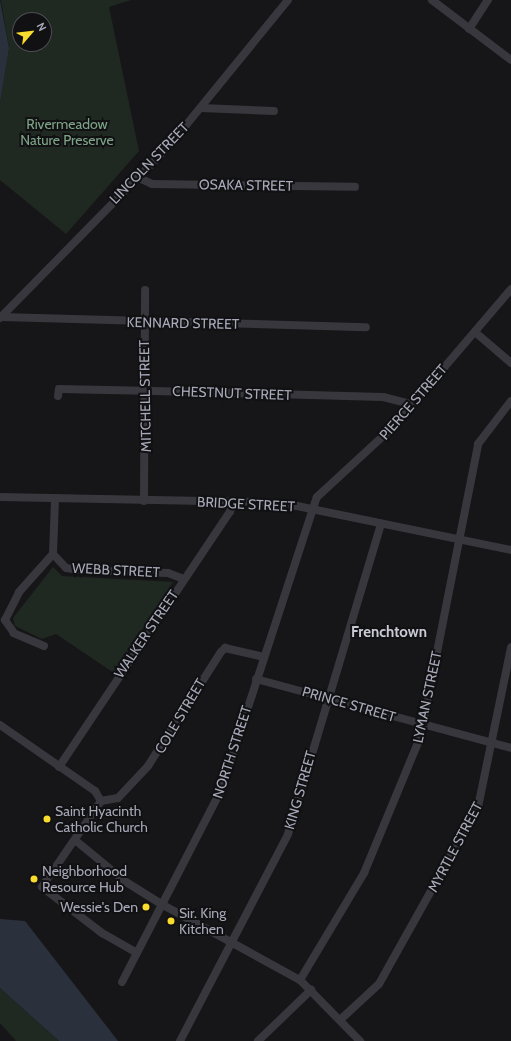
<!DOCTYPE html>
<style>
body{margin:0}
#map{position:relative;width:511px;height:1041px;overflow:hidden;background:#161618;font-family:Cabin,sans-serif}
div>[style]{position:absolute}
.green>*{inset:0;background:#202822}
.water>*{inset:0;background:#2b313c}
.minor>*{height:8px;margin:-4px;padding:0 4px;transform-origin:4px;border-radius:4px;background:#37373d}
.dots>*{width:11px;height:11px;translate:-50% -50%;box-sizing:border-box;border:2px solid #111113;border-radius:50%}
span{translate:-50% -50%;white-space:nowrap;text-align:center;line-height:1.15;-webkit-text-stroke:4px #111113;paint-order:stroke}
.park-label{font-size:14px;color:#7da487}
.street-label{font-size:14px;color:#a7a9b8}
.poi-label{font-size:14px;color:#a7a9b8}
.left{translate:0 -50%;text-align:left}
.right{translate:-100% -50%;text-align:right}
.neighbourhood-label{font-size:15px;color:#c8c9d4;font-weight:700}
.north{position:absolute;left:12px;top:12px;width:40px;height:40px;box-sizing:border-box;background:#111113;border:1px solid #4d4e55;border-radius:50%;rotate:62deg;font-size:11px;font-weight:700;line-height:16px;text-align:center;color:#a7a9b8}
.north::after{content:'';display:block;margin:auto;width:14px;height:18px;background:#f9dc2d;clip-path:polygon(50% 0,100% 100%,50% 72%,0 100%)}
</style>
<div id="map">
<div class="green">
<div style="clip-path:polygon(evenodd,1px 0,131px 0,109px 7px,139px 151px,66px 234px,0 180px,0 103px,9px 48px,1px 0,20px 20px,44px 20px,44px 44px,20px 44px,20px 20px)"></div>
<div style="clip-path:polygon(53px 567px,62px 576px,173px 582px,114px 673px,56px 634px,42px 639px,15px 626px,13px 618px)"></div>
<div style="clip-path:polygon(0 988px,59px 1041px,16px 1041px,0 1023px)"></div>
</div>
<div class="water">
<div style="clip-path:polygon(0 0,9px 48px,0 103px)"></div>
<div style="clip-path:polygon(0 919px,25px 921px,118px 1041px,59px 1041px,0 988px)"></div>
</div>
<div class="minor">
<div style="left:432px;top:0;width:99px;rotate:37.2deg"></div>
<div style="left:469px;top:29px;width:35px;rotate:-57deg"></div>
<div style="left:201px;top:108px;width:73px;rotate:2.4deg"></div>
<div style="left:137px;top:177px;width:17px;rotate:25deg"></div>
<div style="left:152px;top:184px;width:203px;rotate:0.8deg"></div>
<div style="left:1px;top:317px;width:365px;rotate:1.6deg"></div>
<div style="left:0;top:318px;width:241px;rotate:-45.5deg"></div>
<div style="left:169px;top:146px;width:188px;rotate:-50.8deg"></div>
<div style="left:475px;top:332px;width:48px;rotate:40.7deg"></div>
<div style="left:58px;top:396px;width:7px;rotate:-82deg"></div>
<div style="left:59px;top:389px;width:95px;rotate:1.2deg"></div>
<div style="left:154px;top:391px;width:229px;rotate:1.5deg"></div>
<div style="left:383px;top:397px;width:30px;rotate:14deg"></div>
<div style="left:0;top:497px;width:258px;rotate:1.1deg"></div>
<div style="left:258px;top:502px;width:39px;rotate:6deg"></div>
<div style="left:297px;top:506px;width:218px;rotate:11.6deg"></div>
<div style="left:144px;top:501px;width:211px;rotate:-89.7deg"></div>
<div style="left:53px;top:554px;width:19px;rotate:47deg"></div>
<div style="left:66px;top:568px;width:12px;rotate:9deg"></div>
<div style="left:78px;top:570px;width:90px;rotate:1.9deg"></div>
<div style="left:168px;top:573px;width:17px;rotate:21deg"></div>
<div style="left:44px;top:646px;width:33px;rotate:-157deg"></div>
<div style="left:14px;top:633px;width:16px;rotate:-125deg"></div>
<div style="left:5px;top:620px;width:31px;rotate:-63deg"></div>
<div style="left:19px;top:592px;width:51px;rotate:-48.2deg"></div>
<div style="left:53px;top:554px;width:54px;rotate:-87.9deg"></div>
<div style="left:256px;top:679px;width:264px;rotate:15.1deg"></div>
<div style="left:0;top:725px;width:116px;rotate:34.8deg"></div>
<div style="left:95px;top:791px;width:12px;rotate:59deg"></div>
<div style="left:59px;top:767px;width:307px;rotate:-56.2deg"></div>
<div style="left:230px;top:512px;width:10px;rotate:-73deg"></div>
<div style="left:101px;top:801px;width:17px;rotate:-10deg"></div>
<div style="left:118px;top:798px;width:44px;rotate:-46.8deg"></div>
<div style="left:148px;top:766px;width:135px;rotate:-57.4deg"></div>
<div style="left:221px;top:652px;width:6px;rotate:-45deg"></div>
<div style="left:225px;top:648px;width:40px;rotate:13deg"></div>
<div style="left:101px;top:801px;width:104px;rotate:124.5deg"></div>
<div style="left:42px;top:887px;width:76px;rotate:37.5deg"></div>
<div style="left:102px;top:933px;width:40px;rotate:29.7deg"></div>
<div style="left:75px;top:840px;width:66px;rotate:39.5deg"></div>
<div style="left:126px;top:882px;width:44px;rotate:31.9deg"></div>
<div style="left:163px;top:905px;width:156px;rotate:28.7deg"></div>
<div style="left:300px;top:980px;width:86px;rotate:45.5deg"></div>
<div style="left:300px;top:980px;width:125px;rotate:-59.1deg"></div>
<div style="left:364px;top:873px;width:146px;rotate:-67.5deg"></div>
<div style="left:420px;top:738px;width:300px;rotate:-78.8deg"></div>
<div style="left:478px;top:444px;width:54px;rotate:-52.5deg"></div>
<div style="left:122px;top:982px;width:216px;rotate:-62.7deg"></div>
<div style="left:221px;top:790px;width:308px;rotate:-71.9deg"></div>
<div style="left:317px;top:497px;width:106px;rotate:-42.7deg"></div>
<div style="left:395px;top:425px;width:179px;rotate:-49.5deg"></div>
<div style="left:340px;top:1020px;width:53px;rotate:-42.7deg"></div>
<div style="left:379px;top:984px;width:203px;rotate:-60.8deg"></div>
<div style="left:478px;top:807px;width:163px;rotate:-78.3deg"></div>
<div style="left:180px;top:1041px;width:233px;rotate:-62.4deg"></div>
<div style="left:288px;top:834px;width:324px;rotate:-73.3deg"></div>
<div style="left:258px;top:1041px;width:74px;rotate:-43.9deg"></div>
</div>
<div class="dots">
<div style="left:47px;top:819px;background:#f9dc2d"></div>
<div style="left:34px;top:879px;background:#f9dc2d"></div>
<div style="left:146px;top:907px;background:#f9dc2d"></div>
<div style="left:171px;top:921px;background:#f9dc2d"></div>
</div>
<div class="park-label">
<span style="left:67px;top:132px">Rivermeadow<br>Nature Preserve</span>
</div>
<div class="street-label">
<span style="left:149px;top:163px;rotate:-46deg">LINCOLN STREET</span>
<span style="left:246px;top:185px;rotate:1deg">OSAKA STREET</span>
<span style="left:183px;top:323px;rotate:1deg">KENNARD STREET</span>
<span style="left:232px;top:393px;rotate:2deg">CHESTNUT STREET</span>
<span style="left:145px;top:396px;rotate:-91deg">MITCHELL STREET</span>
<span style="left:413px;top:402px;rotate:-49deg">PIERCE STREET</span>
<span style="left:246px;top:504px;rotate:3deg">BRIDGE STREET</span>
<span style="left:116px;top:570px;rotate:3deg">WEBB STREET</span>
<span style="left:146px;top:634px;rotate:-56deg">WALKER STREET</span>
<span style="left:427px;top:697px;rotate:-78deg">LYMAN STREET</span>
<span style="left:349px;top:704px;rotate:16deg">PRINCE STREET</span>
<span style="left:180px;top:716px;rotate:-59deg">COLE STREET</span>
<span style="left:232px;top:752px;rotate:-72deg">NORTH STREET</span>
<span style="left:300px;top:790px;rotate:-74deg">KING STREET</span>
<span style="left:455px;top:847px;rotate:-62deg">MYRTLE STREET</span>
</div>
<div class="poi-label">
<span class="left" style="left:55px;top:819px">Saint Hyacinth<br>Catholic Church</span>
<span class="left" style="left:42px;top:879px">Neighborhood<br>Resource Hub</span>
<span class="right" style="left:138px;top:907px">Wessie's Den</span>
<span class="left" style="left:179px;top:921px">Sir. King<br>Kitchen</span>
</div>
<div class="neighbourhood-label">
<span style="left:389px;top:633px">Frenchtown</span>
</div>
<div class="north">N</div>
</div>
